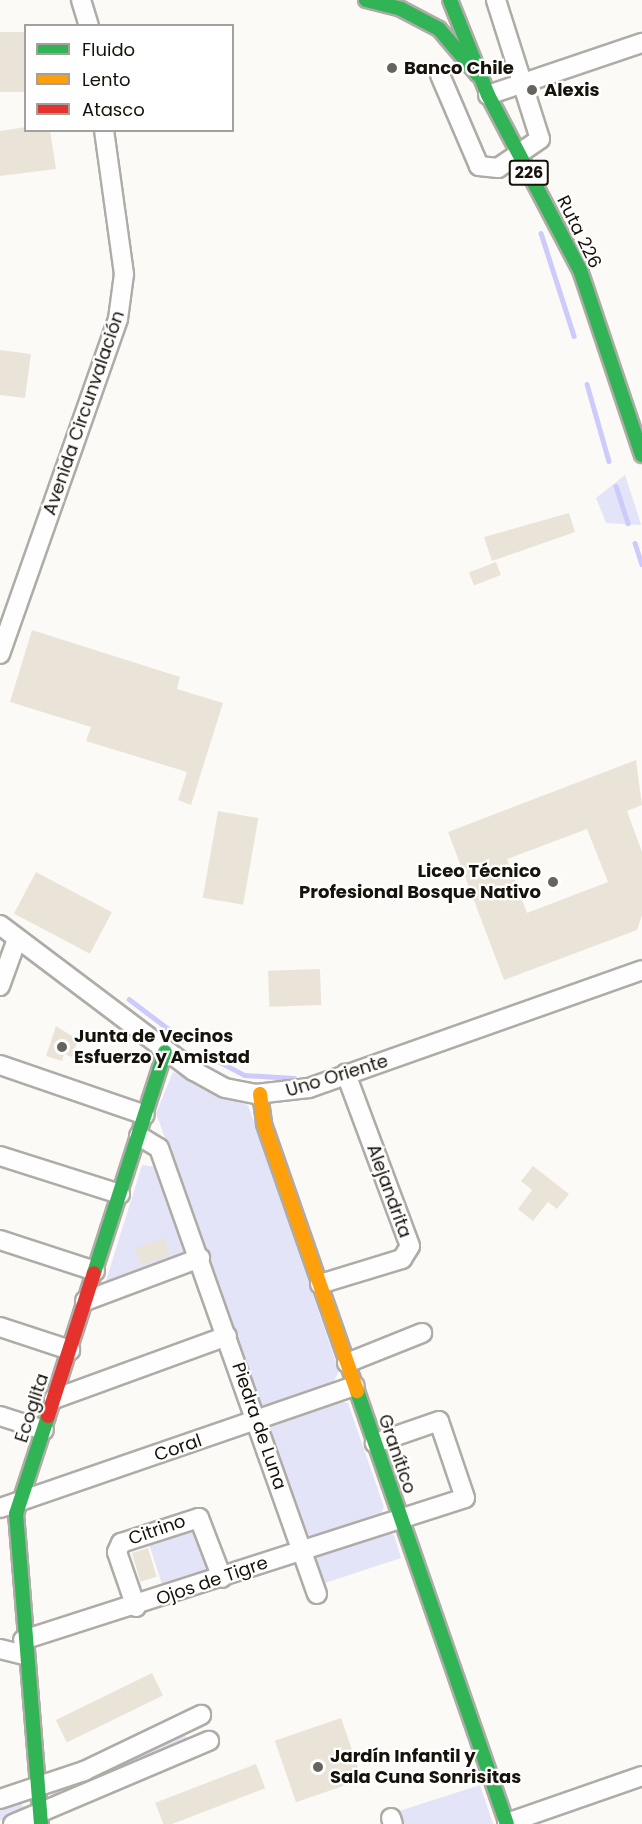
<!DOCTYPE html>
<meta charset="utf-8">
<style>
body{margin:0}
#map{position:relative;width:642px;height:1824px;overflow:hidden;background:#fcfaf7;font-family:Poppins,sans-serif}
div>[style]{position:absolute}
.green>*{inset:0;background:#e4e4f9;transform-origin:0 0}
.stream>*{height:4.5px;margin:-2.25px;padding:0 2.25px;transform-origin:2.25px;border-radius:2.25px;background:#cccbfb}
.building>*{inset:0;background:#eae4d8;transform-origin:0 0}
.roads{filter:drop-shadow(2px 0 #afaca7) drop-shadow(-2px 0 #afaca7) drop-shadow(0 2px #afaca7) drop-shadow(0 -2px #afaca7)}
.street>*{height:18px;margin:-9px;padding:0 9px;transform-origin:9px;border-radius:9px;background:#fffefe}
.fast>*{height:14px;margin:-7px;padding:0 7px;transform-origin:7px;border-radius:7px;background:#30b455}
.slow>*{height:14px;margin:-7px;padding:0 7px;transform-origin:7px;border-radius:7px;background:#ff9f0a}
.jam>*{height:14px;margin:-7px;padding:0 7px;transform-origin:7px;border-radius:7px;background:#e5322d}
.dots>*{width:16px;height:16px;translate:-50% -50%;box-sizing:border-box;border:3px solid #fff;border-radius:50%}
span{translate:-50% -50%;white-space:nowrap;text-align:center;line-height:1.15;-webkit-text-stroke:4.5px #fff;paint-order:stroke}
.shield-label span{padding:2px 4px;background:#fff;border:2px solid;border-radius:4px;-webkit-text-stroke-width:0}
.shield-label{font-size:16px;color:#17130a;font-weight:700}
.poi-label{font-size:18px;color:#17130a;font-weight:700}
.left{translate:0 -50%;text-align:left}
.right{translate:-100% -50%;text-align:right}
.street-label{font-size:18px;color:#17130a}
.legend{position:absolute;left:24px;top:24px;width:210px;height:108px;box-sizing:border-box;background:#fff;border:2px solid #a2a19d;margin:0;padding:8px 10px;list-style:none;font-size:18px;color:#17130a}
.legend li{display:flex;align-items:center;gap:12px;height:30px}
.legend b{width:30px;border:2px solid #a2a19d}
</style>
<div id="map">
<div class="green">
<div style="clip-path:polygon(625px 475px,641px 524px,640px 525px,606px 523px,596px 498px)"></div>
<div style="clip-path:polygon(173px 1072px,248px 1105px,339px 1371px,333px 1383px,268px 1408px,260px 1406px,156px 1113px)"></div>
<div style="clip-path:polygon(142px 1165px,156px 1167px,190px 1254px,104px 1287px)"></div>
<div style="clip-path:polygon(338px 1400px,348px 1403px,384px 1507px,380px 1515px,310px 1541px,304px 1536px,269px 1431px,273px 1425px)"></div>
<div style="left:195px;top:1524px;width:51px;height:50px;rotate:72deg"></div>
<div style="clip-path:polygon(383px 1532px,394px 1535px,401px 1558px,319px 1585px,313px 1558px)"></div>
<div style="clip-path:polygon(184px 1733px,188px 1741px,52px 1796px,53px 1791px)"></div>
<div style="clip-path:polygon(480px 1785px,493px 1824px,404px 1824px,399px 1811px)"></div>
<div style="clip-path:polygon(20px 1800px,25px 1811px,0 1821px,0 1807px)"></div>
</div>
<div class="stream">
<div style="left:541px;top:233px;width:108px;rotate:72.2deg"></div>
<div style="left:587px;top:384px;width:80px;rotate:74.1deg"></div>
<div style="left:616px;top:486px;width:39px;rotate:72deg"></div>
<div style="left:635px;top:543px;width:22px;rotate:72deg"></div>
<div style="left:129px;top:999px;width:68px;rotate:37.2deg"></div>
<div style="left:220px;top:1062px;width:27px;rotate:28deg"></div>
<div style="left:244px;top:1075px;width:50px;rotate:3.4deg"></div>
</div>
<div class="building">
<div style="left:26px;top:32px;width:60px;height:26px;rotate:90deg"></div>
<div style="clip-path:polygon(26px 127px,50px 130px,56px 169px,0 176px,0 131px)"></div>
<div style="clip-path:polygon(0 350px,31px 354px,25px 398px,0 395px)"></div>
<div style="clip-path:polygon(569px 513px,575px 532px,492px 561px,484px 537px)"></div>
<div style="left:496px;top:562px;width:14px;height:29px;rotate:69deg"></div>
<div style="clip-path:polygon(32px 630px,180px 677px,177px 689px,223px 703px,191px 805px,178px 800px,187px 772px,86px 741px,91px 727px,10px 702px)"></div>
<div style="clip-path:polygon(evenodd,636px 760px,642px 805px,627px 811px,642px 852px,642px 915px,637px 930px,504px 980px,448px 832px,636px 760px,587px 829px,608px 882px,527px 913px,507px 859px,587px 829px)"></div>
<div style="left:218px;top:811px;width:41px;height:88px;rotate:10deg"></div>
<div style="left:36px;top:872px;width:86px;height:47px;rotate:28deg"></div>
<div style="left:320px;top:969px;width:36px;height:52px;rotate:88deg"></div>
<div style="clip-path:polygon(56px 1026px,78px 1040px,72px 1057px,64px 1054px,62px 1061px,46px 1056px)"></div>
<div style="clip-path:polygon(533px 1166px,569px 1194px,557px 1209px,548px 1202px,533px 1221px,518px 1209px,532px 1190px,521px 1181px)"></div>
<div style="left:164px;top:1238px;width:18px;height:31px;rotate:71deg"></div>
<div style="left:148px;top:1548px;width:30px;height:17px;rotate:73deg"></div>
<div style="left:152px;top:1673px;width:25px;height:107px;rotate:64deg"></div>
<div style="left:341px;top:1718px;width:65px;height:70px;rotate:71deg"></div>
<div style="left:256px;top:1764px;width:26px;height:108px;rotate:69deg"></div>
</div>
<div class="roads">
<div class="street">
<div style="left:81px;top:0;width:27px;rotate:73deg"></div>
<div style="left:440px;top:75px;width:99px;rotate:66.8deg"></div>
<div style="left:479px;top:166px;width:19px;rotate:6deg"></div>
<div style="left:498px;top:168px;width:51px;rotate:-34.6deg"></div>
<div style="left:540px;top:139px;width:146px;rotate:-107.6deg"></div>
<div style="left:488px;top:95px;width:163px;rotate:-18.7deg"></div>
<div style="left:0;top:654px;width:355px;rotate:-70.6deg"></div>
<div style="left:118px;top:319px;width:45px;rotate:-82.4deg"></div>
<div style="left:124px;top:274px;width:145px;rotate:-97.9deg"></div>
<div style="left:0;top:925px;width:243px;rotate:37deg"></div>
<div style="left:194px;top:1071px;width:35px;rotate:29deg"></div>
<div style="left:225px;top:1088px;width:32px;rotate:11deg"></div>
<div style="left:256px;top:1094px;width:53px;rotate:-6.5deg"></div>
<div style="left:309px;top:1088px;width:353px;rotate:-19.5deg"></div>
<div style="left:0;top:986px;width:50px;rotate:-70.1deg"></div>
<div style="left:0;top:1065px;width:153px;rotate:19deg"></div>
<div style="left:139px;top:1136px;width:23px;rotate:31deg"></div>
<div style="left:159px;top:1148px;width:473px;rotate:70.5deg"></div>
<div style="left:0;top:1156px;width:126px;rotate:17.6deg"></div>
<div style="left:0;top:1240px;width:100px;rotate:18.1deg"></div>
<div style="left:320px;top:1284px;width:86px;rotate:-17deg"></div>
<div style="left:402px;top:1259px;width:15px;rotate:-58deg"></div>
<div style="left:410px;top:1246px;width:184px;rotate:-110.4deg"></div>
<div style="left:85px;top:1301px;width:123px;rotate:-20.5deg"></div>
<div style="left:0;top:1327px;width:74px;rotate:18.2deg"></div>
<div style="left:347px;top:1363px;width:81px;rotate:-21.8deg"></div>
<div style="left:54px;top:1399px;width:184px;rotate:-20deg"></div>
<div style="left:0;top:1416px;width:46px;rotate:17.7deg"></div>
<div style="left:0;top:1508px;width:375px;rotate:-19deg"></div>
<div style="left:136px;top:1607px;width:58px;rotate:-109.1deg"></div>
<div style="left:117px;top:1552px;width:10px;rotate:-66deg"></div>
<div style="left:121px;top:1543px;width:82px;rotate:-17.8deg"></div>
<div style="left:199px;top:1518px;width:64px;rotate:69deg"></div>
<div style="left:23px;top:1640px;width:464px;rotate:-17.8deg"></div>
<div style="left:465px;top:1498px;width:81px;rotate:-108.7deg"></div>
<div style="left:439px;top:1421px;width:68px;rotate:161deg"></div>
<div style="left:0;top:1649px;width:25px;rotate:14deg"></div>
<div style="left:0;top:1799px;width:89px;rotate:-18.4deg"></div>
<div style="left:84px;top:1771px;width:130px;rotate:-25.6deg"></div>
<div style="left:391px;top:1818px;width:6px;rotate:72deg"></div>
<div style="left:507px;top:1823px;width:143px;rotate:-19.2deg"></div>
<div style="left:13px;top:1824px;width:213px;rotate:-23deg"></div>
</div>
<div class="fast">
<div style="left:366px;top:0;width:36px;rotate:14deg"></div>
<div style="left:401px;top:9px;width:43px;rotate:27.8deg"></div>
<div style="left:439px;top:29px;width:60px;rotate:49.7deg"></div>
<div style="left:450px;top:0;width:102px;rotate:68.2deg"></div>
<div style="left:488px;top:95px;width:198px;rotate:62.3deg"></div>
<div style="left:580px;top:270px;width:195px;rotate:71.5deg"></div>
<div style="left:94px;top:1273px;width:232px;rotate:-72.2deg"></div>
<div style="left:357px;top:1391px;width:458px;rotate:70.9deg"></div>
<div style="left:41px;top:1824px;width:311px;rotate:-94.6deg"></div>
<div style="left:16px;top:1514px;width:103px;rotate:-71.9deg"></div>
</div>
<div class="slow">
<div style="left:260px;top:1094px;width:30px;rotate:82deg"></div>
<div style="left:264px;top:1124px;width:283px;rotate:70.8deg"></div>
</div>
<div class="jam">
<div style="left:48px;top:1416px;width:150px;rotate:-72.2deg"></div>
</div>
</div>
<div class="dots">
<div style="left:392px;top:68px;background:#67645d"></div>
<div style="left:532px;top:90px;background:#67645d"></div>
<div style="left:553px;top:882px;background:#67645d"></div>
<div style="left:62px;top:1047px;background:#67645d"></div>
<div style="left:318px;top:1767px;background:#67645d"></div>
</div>
<div class="shield-label">
<span style="left:529px;top:173px">226</span>
</div>
<div class="poi-label">
<span class="left" style="left:404px;top:68px">Banco Chile</span>
<span class="left" style="left:544px;top:90px">Alexis</span>
<span class="right" style="left:541px;top:882px">Liceo Técnico<br>Profesional Bosque Nativo</span>
<span class="left" style="left:74px;top:1047px">Junta de Vecinos<br>Esfuerzo y Amistad</span>
<span class="left" style="left:330px;top:1767px">Jardín Infantil y<br>Sala Cuna Sonrisitas</span>
</div>
<div class="street-label">
<span style="left:579px;top:232px;rotate:64deg">Ruta 226</span>
<span style="left:84px;top:413px;rotate:-71deg">Avenida Circunvalación</span>
<span style="left:337px;top:1076px;rotate:-17deg">Uno Oriente</span>
<span style="left:389px;top:1191px;rotate:70deg">Alejandrita</span>
<span style="left:32px;top:1408px;rotate:-72deg">Ecoglita</span>
<span style="left:259px;top:1426px;rotate:71deg">Piedra de Luna</span>
<span style="left:178px;top:1448px;rotate:-19deg">Coral</span>
<span style="left:397px;top:1454px;rotate:71deg">Granítico</span>
<span style="left:157px;top:1530px;rotate:-19deg">Citrino</span>
<span style="left:212px;top:1581px;rotate:-19deg">Ojos de Tigre</span>
</div>
<ul class="legend">
<li><b style="height:8px;background:#30b455"></b>Fluido</li>
<li><b style="height:8px;background:#ff9f0a"></b>Lento</li>
<li><b style="height:8px;background:#e5322d"></b>Atasco</li>
</ul>
</div>
